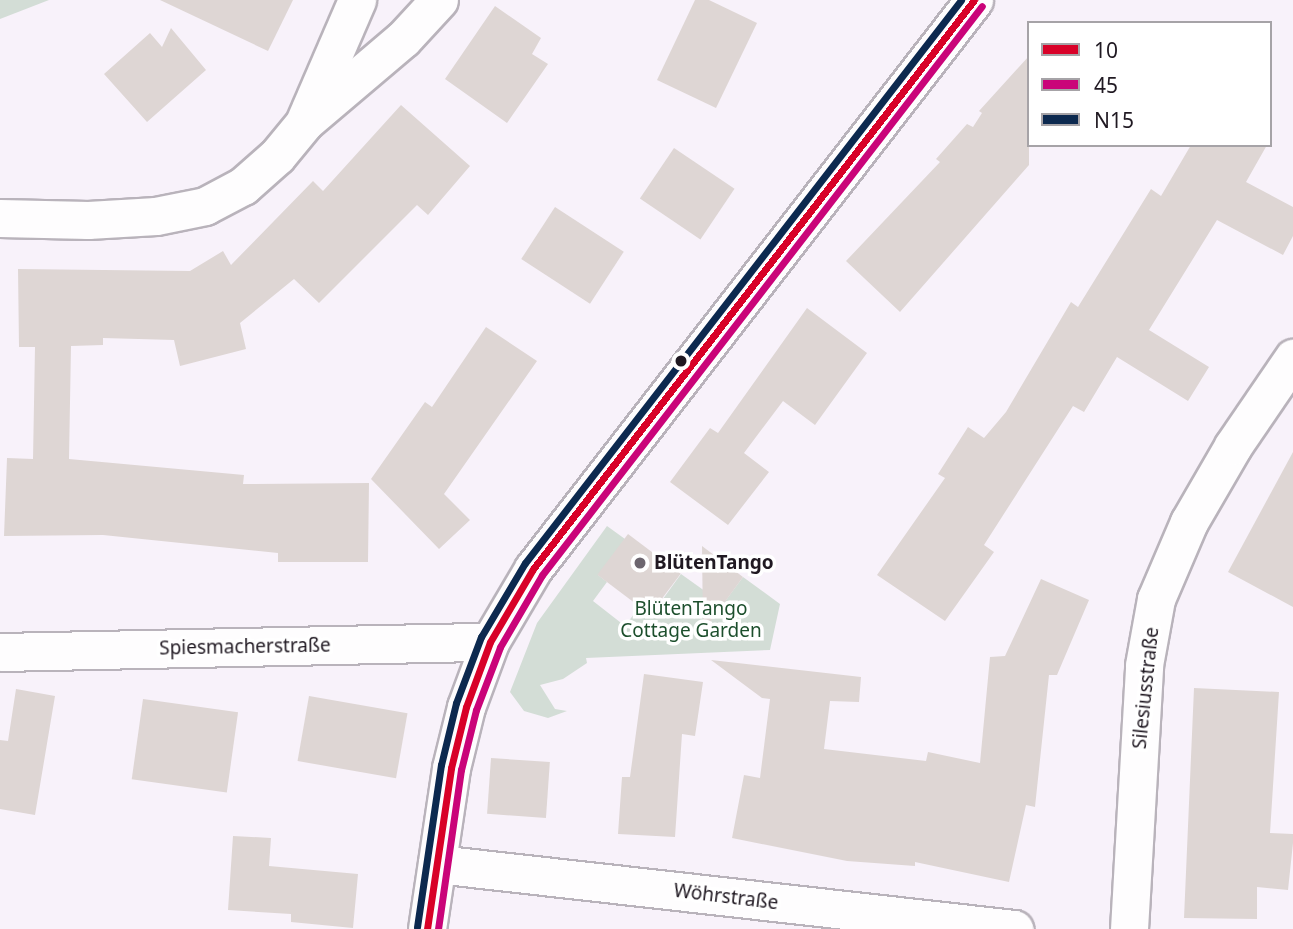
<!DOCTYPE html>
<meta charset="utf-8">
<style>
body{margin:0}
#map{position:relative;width:1293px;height:929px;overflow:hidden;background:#f8f2fa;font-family:"Noto Sans",sans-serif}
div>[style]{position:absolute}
.green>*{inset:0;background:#d3ddd6}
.building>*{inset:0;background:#ded6d4;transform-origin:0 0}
.roads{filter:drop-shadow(2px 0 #b9b3bb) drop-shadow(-2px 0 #b9b3bb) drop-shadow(0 2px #b9b3bb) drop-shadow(0 -2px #b9b3bb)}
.minor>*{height:37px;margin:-18.5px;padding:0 18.5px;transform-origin:18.5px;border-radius:18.5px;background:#fefdfe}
.bus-1>*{height:7px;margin:-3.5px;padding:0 3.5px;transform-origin:3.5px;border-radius:3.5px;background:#d80128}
.bus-2>*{height:7px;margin:-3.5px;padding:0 3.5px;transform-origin:3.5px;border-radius:3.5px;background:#ca0479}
.bus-3>*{height:7px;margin:-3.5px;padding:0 3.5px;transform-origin:3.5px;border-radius:3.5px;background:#0c294f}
.dots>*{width:19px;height:19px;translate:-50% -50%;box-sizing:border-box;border:4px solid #fff;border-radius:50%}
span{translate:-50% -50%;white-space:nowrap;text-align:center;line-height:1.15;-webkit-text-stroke:7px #fff;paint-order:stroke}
.poi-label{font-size:19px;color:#201922;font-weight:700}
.left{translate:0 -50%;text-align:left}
.park-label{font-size:19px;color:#1d4f2d}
.street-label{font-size:19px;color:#201922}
.legend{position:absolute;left:1027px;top:21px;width:245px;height:126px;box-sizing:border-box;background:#fff;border:2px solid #a6a3a7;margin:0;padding:9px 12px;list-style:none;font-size:21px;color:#201922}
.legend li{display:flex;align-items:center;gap:14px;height:35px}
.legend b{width:35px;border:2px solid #a6a3a7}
</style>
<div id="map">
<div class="green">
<div style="clip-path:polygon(0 0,49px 0,0 19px)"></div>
<div style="clip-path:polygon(607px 526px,625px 539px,598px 575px,607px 582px,593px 601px,625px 626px,640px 606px,652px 614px,681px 574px,723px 604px,743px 577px,780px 604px,770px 650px,586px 658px,587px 663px,563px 679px,540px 685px,555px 709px,567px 711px,548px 718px,524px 711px,510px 692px,537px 623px)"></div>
</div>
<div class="building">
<div style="clip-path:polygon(160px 0,293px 0,268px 51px)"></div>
<div style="clip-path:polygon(695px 0,709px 0,757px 23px,716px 108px,657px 80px)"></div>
<div style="clip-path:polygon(495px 6px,541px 38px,532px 54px,548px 64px,507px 123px,445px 79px)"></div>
<div style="clip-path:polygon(171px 28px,206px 70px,147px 122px,104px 74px,150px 33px,162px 47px)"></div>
<div style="clip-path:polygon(1029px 56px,1029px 165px,900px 312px,846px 261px,940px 162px,936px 159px,967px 124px,973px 127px,982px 113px,979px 111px)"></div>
<div style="clip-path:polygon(401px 105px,470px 166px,428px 215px,417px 205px,319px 303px,294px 279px,240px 323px,246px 349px,180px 366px,174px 340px,103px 338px,103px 345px,71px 346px,69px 459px,244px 475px,243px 484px,369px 483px,368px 562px,278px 562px,278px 553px,103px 535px,4px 536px,7px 458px,33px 459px,35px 347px,19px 347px,18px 269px,190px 271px,223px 251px,231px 265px,313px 181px,323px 191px)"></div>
<div style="clip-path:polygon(1191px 145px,1267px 145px,1246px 182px,1293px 207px,1293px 236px,1283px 255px,1217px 220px,1149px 330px,1209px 367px,1188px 401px,1117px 357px,1084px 412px,1073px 406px,984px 545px,994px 552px,945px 621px,877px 575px,945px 478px,938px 474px,968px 427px,984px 438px,1006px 412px,1071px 302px,1078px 307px,1151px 189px,1161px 196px)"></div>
<div style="left:674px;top:148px;width:73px;height:61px;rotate:34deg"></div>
<div style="left:555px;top:207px;width:82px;height:62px;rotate:33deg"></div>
<div style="clip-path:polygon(807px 308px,867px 353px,815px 425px,783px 401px,744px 453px,769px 472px,728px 525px,670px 482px,710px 428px,718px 433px)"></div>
<div style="clip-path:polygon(486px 327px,537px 361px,444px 494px,470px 520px,439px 549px,371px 479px,425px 402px,432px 407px)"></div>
<div style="clip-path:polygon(1293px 452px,1293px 607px,1228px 572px)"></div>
<div style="left:628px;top:534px;width:66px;height:51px;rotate:37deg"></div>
<div style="clip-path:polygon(702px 546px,743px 577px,703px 632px)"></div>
<div style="clip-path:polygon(1041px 579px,1089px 600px,1057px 675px,1049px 675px,1035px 807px,1026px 805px,1009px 882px,915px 862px,915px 866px,847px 861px,732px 838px,744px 775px,760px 778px,770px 699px,762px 698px,711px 660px,861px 677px,859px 702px,830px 701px,824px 749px,926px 761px,928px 752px,980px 763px,990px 657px,1005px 656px)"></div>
<div style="clip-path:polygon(644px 674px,703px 682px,695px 736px,682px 734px,675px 837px,618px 834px,622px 777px,630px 777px)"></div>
<div style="clip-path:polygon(1194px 688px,1279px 692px,1270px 833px,1293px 834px,1293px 843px,1288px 890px,1257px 887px,1257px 919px,1184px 918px)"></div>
<div style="clip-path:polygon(16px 689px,55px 696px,35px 815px,0 809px,0 740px,8px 741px)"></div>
<div style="left:309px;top:696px;width:100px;height:66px;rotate:10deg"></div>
<div style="left:143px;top:699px;width:96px;height:81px;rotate:8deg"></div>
<div style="left:491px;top:758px;width:59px;height:56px;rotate:4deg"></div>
<div style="clip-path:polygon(233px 836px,271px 838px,269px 866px,358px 874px,353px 928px,291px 922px,291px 914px,228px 910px)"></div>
</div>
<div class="roads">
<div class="minor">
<div style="left:306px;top:118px;width:129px;rotate:-66.6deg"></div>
<div style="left:0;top:218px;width:88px;rotate:1.3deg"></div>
<div style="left:88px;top:220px;width:68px;rotate:-3.4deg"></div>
<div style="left:156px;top:216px;width:50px;rotate:-11.5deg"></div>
<div style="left:205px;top:206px;width:43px;rotate:-27.8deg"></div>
<div style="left:243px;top:186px;width:45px;rotate:-41.4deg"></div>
<div style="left:277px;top:156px;width:44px;rotate:-50.5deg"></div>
<div style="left:305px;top:122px;width:128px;rotate:-40.3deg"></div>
<div style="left:403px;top:39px;width:53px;rotate:-47.3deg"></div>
<div style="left:0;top:652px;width:490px;rotate:-1.2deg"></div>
<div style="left:437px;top:864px;width:581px;rotate:6.43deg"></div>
<div style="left:427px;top:929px;width:163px;rotate:-81.5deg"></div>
<div style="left:451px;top:768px;width:63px;rotate:-76.2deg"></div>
<div style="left:466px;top:707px;width:69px;rotate:-69.7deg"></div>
<div style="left:490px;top:642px;width:85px;rotate:-59.5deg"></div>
<div style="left:533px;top:569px;width:720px;rotate:-52.22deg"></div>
<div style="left:1129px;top:929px;width:264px;rotate:-86.7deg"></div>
<div style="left:1144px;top:665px;width:67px;rotate:-79.7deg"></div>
<div style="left:1156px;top:599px;width:84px;rotate:-66.8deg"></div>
<div style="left:1189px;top:522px;width:88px;rotate:-59.9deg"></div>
<div style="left:1233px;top:446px;width:107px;rotate:-55.7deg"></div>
</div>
</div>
<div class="bus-1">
<div style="left:427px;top:929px;width:163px;rotate:-81.5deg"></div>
<div style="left:451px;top:768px;width:63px;rotate:-76.2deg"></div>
<div style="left:466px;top:707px;width:69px;rotate:-69.7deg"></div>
<div style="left:490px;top:642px;width:85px;rotate:-59.5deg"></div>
<div style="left:533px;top:569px;width:720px;rotate:-52.22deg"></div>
</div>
<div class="bus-2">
<div style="left:438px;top:929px;width:161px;rotate:-81.8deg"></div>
<div style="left:461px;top:770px;width:62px;rotate:-76deg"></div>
<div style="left:476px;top:710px;width:67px;rotate:-69.1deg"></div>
<div style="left:500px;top:647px;width:83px;rotate:-59.7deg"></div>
<div style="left:542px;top:575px;width:719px;rotate:-52.29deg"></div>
</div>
<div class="bus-3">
<div style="left:417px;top:927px;width:164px;rotate:-81.6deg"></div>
<div style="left:441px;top:765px;width:64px;rotate:-76.4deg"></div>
<div style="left:456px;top:703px;width:71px;rotate:-69.3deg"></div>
<div style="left:481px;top:637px;width:86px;rotate:-59.3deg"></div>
<div style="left:525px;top:563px;width:712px;rotate:-52.24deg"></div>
</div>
<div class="dots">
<div style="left:681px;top:361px;background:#201922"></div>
<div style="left:640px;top:563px;background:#6c656e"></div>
</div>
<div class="poi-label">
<span class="left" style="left:654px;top:563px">BlütenTango</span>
</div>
<div class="park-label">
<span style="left:691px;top:620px">BlütenTango<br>Cottage Garden</span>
</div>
<div class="street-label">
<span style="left:245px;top:647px;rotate:-1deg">Spiesmacherstraße</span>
<span style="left:1146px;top:688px;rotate:-84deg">Silesiusstraße</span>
<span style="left:726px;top:897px;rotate:7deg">Wöhrstraße</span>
</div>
<ul class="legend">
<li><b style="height:9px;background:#d80128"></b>10</li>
<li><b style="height:9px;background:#ca0479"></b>45</li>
<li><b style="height:9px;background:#0c294f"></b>N15</li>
</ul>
</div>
